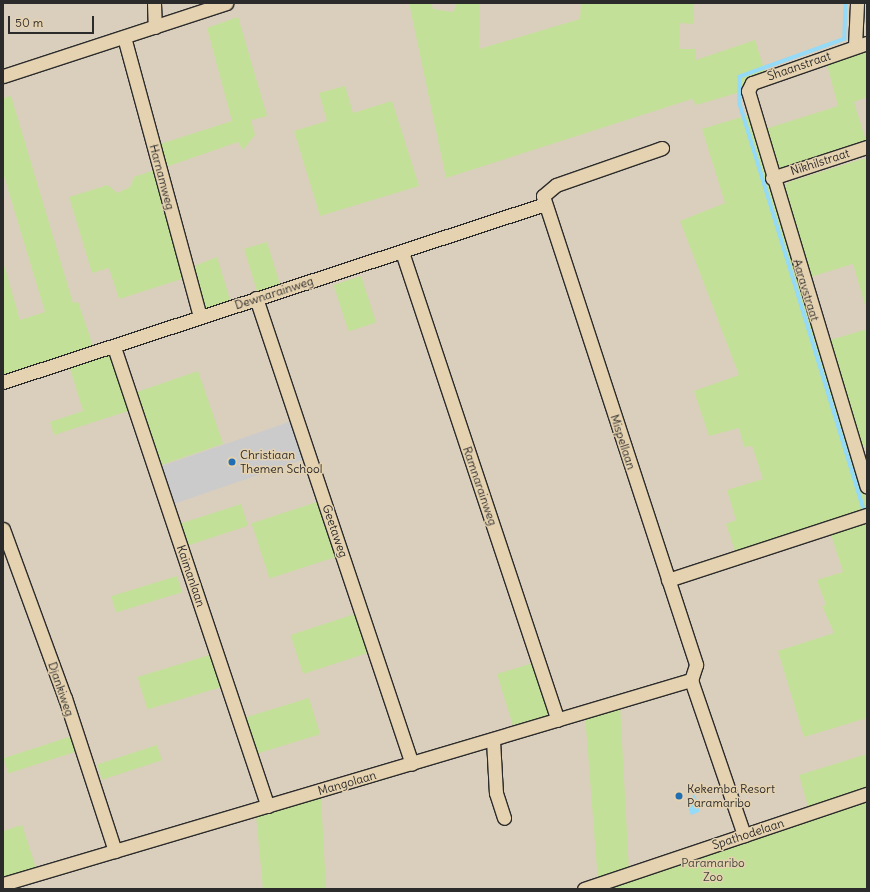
<!DOCTYPE html>
<style>
body{margin:0}
#map{position:relative;width:870px;height:892px;overflow:hidden;background:#dacfbd;font-family:Delius,sans-serif}
div>[style]{position:absolute}
.built>*{inset:0;background:#cccbcc;transform-origin:0 0}
.green>*{inset:0;background:#c3e098;transform-origin:0 0}
.water>*{inset:0;background:#95daf7}
.stream>*{height:3.5px;margin:-1.75px;padding:0 1.75px;transform-origin:1.75px;border-radius:1.75px;background:#95daf7}
.roads{filter:drop-shadow(1px 0 #2b2b2b) drop-shadow(-1px 0 #2b2b2b) drop-shadow(0 1px #2b2b2b) drop-shadow(0 -1px #2b2b2b)}
.minor>*{height:13px;margin:-6.5px;padding:0 6.5px;transform-origin:6.5px;border-radius:6.5px;background:#e5d2b0}
.dots>*{width:11px;height:11px;translate:-50% -50%;box-sizing:border-box;border:2px solid #e5d2b0;border-radius:50%}
span{translate:-50% -50%;white-space:nowrap;text-align:center;line-height:1.15;-webkit-text-stroke:3px #e5d2b0;paint-order:stroke}
.street-label{font-size:12px;color:#2b2b2b}
.poi-label{font-size:12px;color:#2b2b2b}
.left{translate:0 -50%;text-align:left}
.park-label{font-size:12px;color:#42463b}
.frame{position:absolute;inset:0;border:4px solid #2b2b2b;pointer-events:none}
.scale{position:absolute;left:8px;top:16px;width:86px;height:18px;box-sizing:border-box;border:2px solid #2b2b2b;border-top:0;padding-left:5px;font-size:12px;line-height:14px;white-space:nowrap;color:#2b2b2b;-webkit-text-stroke:3px #e5d2b0;paint-order:stroke}
</style>
<div id="map">
<div class="built">
<div style="left:292px;top:421px;width:40px;height:139px;rotate:71deg"></div>
</div>
<div class="green">
<div style="clip-path:polygon(409px 3px,431px 3px,433px 9px,453px 12px,457px 3px,480px 3px,479px 49px,580px 19px,581px 3px,694px 3px,693px 24px,680px 23px,679px 49px,695px 49px,696px 60px,755px 40px,765px 72px,744px 91px,696px 105px,692px 99px,446px 178px)"></div>
<div style="clip-path:polygon(238px 17px,267px 116px,251px 120px,255px 135px,243px 150px,238px 142px,163px 168px,157px 145px,232px 121px,207px 28px)"></div>
<div style="clip-path:polygon(867px 48px,867px 97px,854px 102px,867px 144px,778px 173px,762px 130px,838px 106px,826px 61px)"></div>
<div style="clip-path:polygon(345px 86px,353px 113px,392px 101px,419px 186px,320px 216px,294px 131px,327px 121px,319px 93px)"></div>
<div style="clip-path:polygon(11px 96px,73px 303px,78px 302px,93px 346px,3px 376px,3px 262px,20px 320px,45px 312px,3px 173px,3px 98px)"></div>
<div style="clip-path:polygon(748px 115px,867px 503px,867px 718px,804px 737px,778px 651px,834px 633px,822px 606px,826px 605px,817px 580px,843px 572px,827px 522px,735px 551px,726px 524px,736px 520px,727px 490px,763px 479px,752px 446px,744px 447px,739px 428px,709px 436px,694px 391px,739px 375px,680px 221px,725px 203px,702px 129px)"></div>
<div style="clip-path:polygon(862px 159px,867px 159px,867px 312px,853px 264px,807px 278px,783px 187px,789px 182px)"></div>
<div style="clip-path:polygon(155px 170px,185px 278px,119px 299px,109px 268px,92px 273px,69px 197px,108px 185px,117px 193px,130px 187px,134px 177px)"></div>
<div style="left:267px;top:242px;width:47px;height:24px;rotate:73deg"></div>
<div style="clip-path:polygon(217px 257px,231px 303px,206px 310px,202px 306px,192px 267px)"></div>
<div style="left:361px;top:276px;width:49px;height:29px;rotate:72deg"></div>
<div style="clip-path:polygon(867px 329px,867px 446px,861px 448px,827px 341px)"></div>
<div style="clip-path:polygon(108px 354px,113px 356px,131px 410px,54px 435px,50px 422px,83px 411px,69px 366px)"></div>
<div style="left:198px;top:371px;width:77px;height:66px;rotate:71deg"></div>
<div style="left:320px;top:501px;width:58px;height:72px;rotate:72deg"></div>
<div style="left:241px;top:504px;width:23px;height:65px;rotate:72deg"></div>
<div style="left:177px;top:576px;width:17px;height:69px;rotate:73deg"></div>
<div style="left:358px;top:613px;width:41px;height:71px;rotate:72deg"></div>
<div style="left:213px;top:654px;width:34px;height:79px;rotate:73deg"></div>
<div style="clip-path:polygon(533px 663px,551px 708px,548px 716px,514px 729px,497px 674px)"></div>
<div style="left:309px;top:698px;width:38px;height:69px;rotate:73deg"></div>
<div style="clip-path:polygon(620px 704px,629px 871px,598px 882px,585px 715px)"></div>
<div style="left:72px;top:736px;width:16px;height:72px;rotate:72deg"></div>
<div style="left:157px;top:745px;width:16px;height:63px;rotate:72deg"></div>
<div style="clip-path:polygon(867px 754px,867px 791px,809px 810px,799px 775px)"></div>
<div style="clip-path:polygon(321px 797px,326px 889px,263px 889px,256px 815px)"></div>
<div style="clip-path:polygon(867px 800px,867px 889px,594px 889px)"></div>
<div style="clip-path:polygon(22px 825px,37px 871px,3px 881px,3px 831px)"></div>
</div>
<div class="water">
<div style="clip-path:polygon(694px 794px,700px 806px,699px 812px,691px 815px,687px 805px)"></div>
</div>
<div class="stream">
<div style="left:846px;top:3px;width:36px;rotate:92deg"></div>
<div style="left:845px;top:39px;width:112px;rotate:160.1deg"></div>
<div style="left:740px;top:77px;width:27px;rotate:90deg"></div>
<div style="left:740px;top:104px;width:421px;rotate:73deg"></div>
</div>
<div class="roads">
<div class="minor">
<div style="left:154px;top:3px;width:24px;rotate:88deg"></div>
<div style="left:124px;top:37px;width:289px;rotate:74.8deg"></div>
<div style="left:867px;top:43px;width:122px;rotate:160.8deg"></div>
<div style="left:752px;top:83px;width:9px;rotate:117deg"></div>
<div style="left:748px;top:91px;width:413px;rotate:73.3deg"></div>
<div style="left:855px;top:46px;width:43px;rotate:-87.3deg"></div>
<div style="left:3px;top:76px;width:235px;rotate:-18.1deg"></div>
<div style="left:662px;top:148px;width:112px;rotate:160.8deg"></div>
<div style="left:556px;top:185px;width:17px;rotate:140deg"></div>
<div style="left:543px;top:196px;width:493px;rotate:71.9deg"></div>
<div style="left:696px;top:665px;width:16px;rotate:108deg"></div>
<div style="left:772px;top:178px;width:100px;rotate:-18.1deg"></div>
<div style="left:402px;top:252px;width:493px;rotate:71.6deg"></div>
<div style="left:256px;top:298px;width:491px;rotate:71.5deg"></div>
<div style="left:114px;top:347px;width:484px;rotate:71.5deg"></div>
<div style="left:3px;top:382px;width:570px;rotate:-18.18deg"></div>
<div style="left:3px;top:529px;width:180px;rotate:69.9deg"></div>
<div style="left:65px;top:698px;width:161px;rotate:71.9deg"></div>
<div style="left:668px;top:580px;width:209px;rotate:-18.1deg"></div>
<div style="left:691px;top:680px;width:164px;rotate:71.1deg"></div>
<div style="left:493px;top:740px;width:53px;rotate:86.8deg"></div>
<div style="left:496px;top:793px;width:26px;rotate:72deg"></div>
<div style="left:3px;top:884px;width:718px;rotate:-16.52deg"></div>
<div style="left:584px;top:889px;width:299px;rotate:-18.6deg"></div>
</div>
</div>
<div class="dots">
<div style="left:232px;top:462px;background:#1f6fb2"></div>
<div style="left:679px;top:796px;background:#1f6fb2"></div>
</div>
<div class="street-label">
<span style="left:799px;top:66px;rotate:-19deg">Shaanstraat</span>
<span style="left:820px;top:162px;rotate:-18deg">Nikhilstraat</span>
<span style="left:162px;top:177px;rotate:75deg">Harnamweg</span>
<span style="left:806px;top:290px;rotate:73deg">Aaravstraat</span>
<span style="left:274px;top:293px;rotate:-18deg">Dewnarainweg</span>
<span style="left:623px;top:442px;rotate:72deg">Mispellaan</span>
<span style="left:480px;top:486px;rotate:71deg">Ramnarainweg</span>
<span style="left:335px;top:531px;rotate:71deg">Geetaweg</span>
<span style="left:191px;top:576px;rotate:71deg">Kaimanlaan</span>
<span style="left:61px;top:689px;rotate:71deg">Djankiweg</span>
<span style="left:347px;top:783px;rotate:-16deg">Mangolaan</span>
<span style="left:748px;top:834px;rotate:-18deg">Spathodelaan</span>
</div>
<div class="poi-label">
<span class="left" style="left:240px;top:462px">Christiaan<br>Themen School</span>
<span class="left" style="left:687px;top:796px">Kekemba Resort<br>Paramaribo</span>
</div>
<div class="park-label">
<span style="left:713px;top:870px">Paramaribo<br>Zoo</span>
</div>
<div class="frame"></div>
<div class="scale">50 m</div>
</div>
